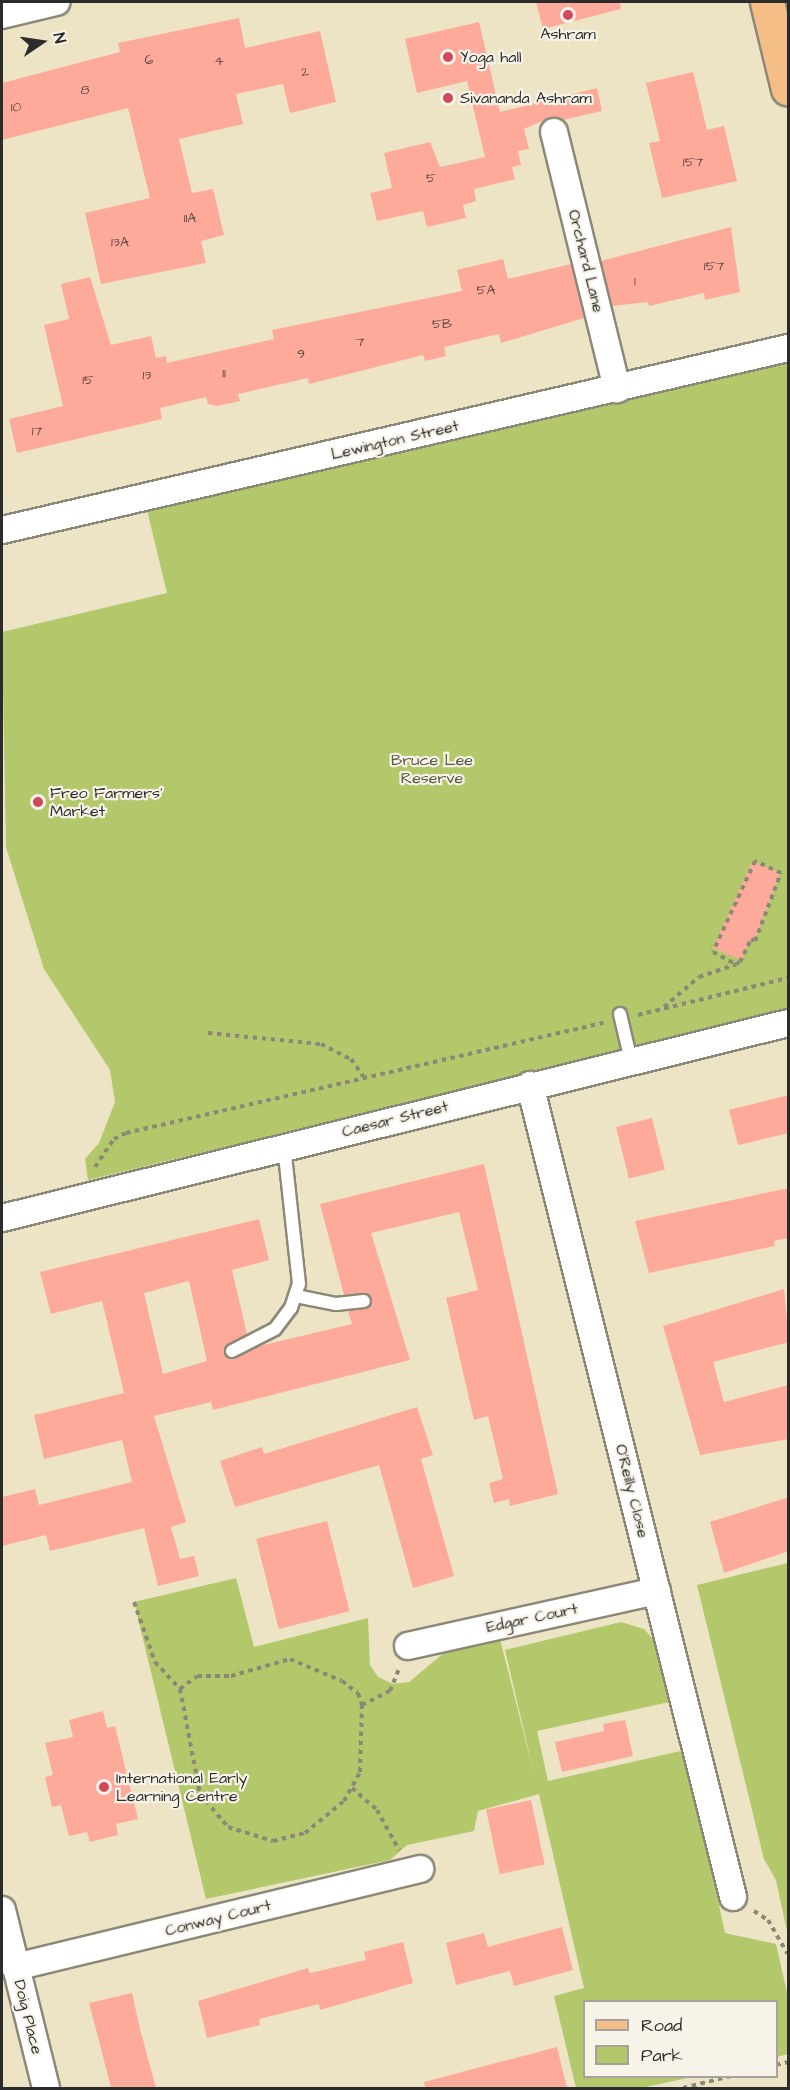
<!DOCTYPE html>
<style>
body{margin:0}
#map{position:relative;width:790px;height:2090px;overflow:hidden;background:#ece4c5;font-family:"Architects Daughter",sans-serif}
div>[style]{position:absolute}
.green>*{inset:0;background:#b3c76b}
.building>*{inset:0;background:#fdaa9b;transform-origin:0 0}
.path>*{height:4px;margin-top:-2px;transform-origin:0;background:repeating-linear-gradient(90deg,#8c8878 0 4.5px,transparent 0 9px)}
.roads{filter:drop-shadow(2px 0 #8c8878) drop-shadow(-2px 0 #8c8878) drop-shadow(0 2px #8c8878) drop-shadow(0 -2px #8c8878)}
.service>*{height:12px;margin:-6px;padding:0 6px;transform-origin:6px;border-radius:6px;background:#fff}
.minor>*{height:26px;margin:-13px;padding:0 13px;transform-origin:13px;border-radius:13px;background:#fff}
.primary>*{height:33px;margin:-16.5px;padding:0 16.5px;transform-origin:16.5px;border-radius:16.5px;background:#f6be87}
.dots>*{width:16px;height:16px;translate:-50% -50%;box-sizing:border-box;border:3px solid #f7f3e8;border-radius:50%}
span{translate:-50% -50%;white-space:nowrap;text-align:center;line-height:1.15;-webkit-text-stroke:4.5px #f7f3e8;paint-order:stroke}
.number-label{font-size:14px;color:#604b47}
.number-label span{-webkit-text-stroke-width:0}
.poi-label{font-size:16px;color:#2b2b2b}
.left{translate:0 -50%;text-align:left}
.street-label{font-size:16px;color:#2b2b2b}
.park-label{font-size:16px;color:#545a3e}
.frame{position:absolute;inset:0;border:3px solid #2b2b2b;pointer-events:none}
.legend{position:absolute;left:583px;top:2000px;width:195px;height:78px;box-sizing:border-box;background:#f7f3e8;border:2px solid #a5a39c;margin:0;padding:8px 10px;list-style:none;font-size:18px;color:#2b2b2b}
.legend li{display:flex;align-items:center;gap:12px;height:30px}
.legend b{width:30px;border:2px solid #a5a39c}
.north{position:absolute;left:12px;top:12px;width:60px;height:60px;-webkit-text-stroke:4px #f7f3e8;paint-order:stroke;rotate:77deg;font-size:16px;font-weight:700;line-height:24px;text-align:center;color:#2b2b2b}
.north::after{content:'';display:block;margin:auto;width:21px;height:27px;background:#2b2b2b;clip-path:polygon(50% 0,100% 100%,50% 72%,0 100%)}
</style>
<div id="map">
<div class="green">
<div style="clip-path:polygon(778px 364px,788px 364px,788px 1010px,88px 1180px,85px 1159px,99px 1143px,115px 1102px,110px 1070px,44px 969px,6px 847px,2px 632px,167px 593px,147px 510px)"></div>
<div style="clip-path:polygon(788px 1563px,788px 1936px,776px 1880px,764px 1859px,697px 1585px)"></div>
<div style="clip-path:polygon(236px 1578px,254px 1647px,368px 1618px,370px 1665px,378px 1677px,393px 1684px,409px 1682px,445px 1652px,499px 1635px,535px 1778px,505px 1650px,621px 1622px,644px 1629px,659px 1646px,674px 1701px,537px 1731px,548px 1781px,685px 1750px,725px 1933px,776px 1944px,788px 1997px,788px 2054px,777px 2057px,776px 2002px,584px 2002px,584px 2076px,692px 2077px,641px 2088px,576px 2088px,554px 1996px,584px 1988px,539px 1794px,478px 1811px,474px 1831px,407px 1845px,390px 1860px,206px 1899px,134px 1602px)"></div>
</div>
<div class="building">
<div style="clip-path:polygon(536px 2px,620px 2px,621px 9px,543px 29px)"></div>
<div style="clip-path:polygon(239px 18px,245px 48px,320px 31px,336px 102px,290px 113px,283px 84px,236px 94px,243px 124px,179px 139px,192px 193px,213px 189px,224px 235px,201px 241px,206px 263px,101px 284px,85px 213px,150px 198px,128px 108px,2px 140px,2px 83px,120px 52px,118px 43px)"></div>
<div style="clip-path:polygon(479px 22px,500px 112px,597px 88px,602px 111px,563px 120px,551px 117px,524px 129px,529px 149px,518px 151px,521px 165px,512px 167px,515px 179px,474px 189px,476px 201px,463px 205px,466px 218px,427px 227px,423px 211px,377px 221px,370px 193px,392px 188px,384px 153px,430px 142px,440px 167px,485px 157px,467px 81px,417px 93px,405px 39px)"></div>
<div style="clip-path:polygon(693px 72px,707px 130px,724px 126px,737px 181px,662px 198px,649px 143px,660px 141px,646px 83px)"></div>
<div style="clip-path:polygon(731px 227px,740px 292px,705px 300px,704px 293px,649px 306px,648px 302px,612px 306px,601px 261px)"></div>
<div style="clip-path:polygon(503px 259px,508px 279px,571px 264px,584px 318px,501px 343px,499px 334px,444px 347px,446px 356px,425px 361px,423px 355px,309px 384px,308px 378px,238px 394px,240px 401px,217px 406px,208px 404px,206px 397px,160px 408px,162px 419px,17px 453px,9px 419px,63px 406px,44px 325px,69px 319px,61px 284px,90px 277px,111px 345px,151px 336px,156px 358px,166px 356px,167px 363px,274px 339px,272px 330px,462px 291px,457px 270px)"></div>
<div style="clip-path:polygon(752px 861px,780px 873px,754px 942px,750px 940px,741px 960px,713px 948px)"></div>
<div style="clip-path:polygon(789px 1095px,789px 1133px,738px 1145px,729px 1110px)"></div>
<div style="left:652px;top:1118px;width:53px;height:37px;rotate:76deg"></div>
<div style="clip-path:polygon(evenodd,484px 1164px,558px 1494px,510px 1506px,509px 1499px,494px 1503px,489px 1483px,503px 1479px,488px 1416px,474px 1420px,446px 1298px,478px 1290px,459px 1212px,371px 1233px,410px 1360px,213px 1410px,211px 1402px,154px 1416px,186px 1522px,171px 1527px,180px 1559px,194px 1556px,199px 1576px,158px 1586px,144px 1528px,50px 1551px,46px 1535px,2px 1546px,2px 1497px,35px 1489px,39px 1505px,132px 1482px,122px 1440px,44px 1459px,34px 1415px,124px 1393px,102px 1301px,51px 1314px,40px 1272px,259px 1219px,269px 1260px,232px 1270px,247px 1334px,225px 1347px,227px 1358px,235px 1359px,259px 1346px,352px 1324px,348px 1311px,371px 1305px,367px 1293px,344px 1295px,320px 1204px,484px 1164px,189px 1281px,207px 1361px,163px 1374px,144px 1293px,189px 1281px)"></div>
<div style="clip-path:polygon(789px 1188px,789px 1238px,774px 1241px,775px 1246px,649px 1273px,635px 1221px)"></div>
<div style="clip-path:polygon(784px 1289px,789px 1342px,713px 1362px,724px 1402px,789px 1385px,789px 1439px,700px 1455px,663px 1326px)"></div>
<div style="clip-path:polygon(417px 1407px,433px 1455px,421px 1459px,454px 1576px,413px 1588px,379px 1465px,235px 1507px,220px 1461px,262px 1447px,264px 1454px)"></div>
<div style="clip-path:polygon(789px 1497px,789px 1551px,724px 1573px,710px 1522px)"></div>
<div style="left:327px;top:1521px;width:93px;height:73px;rotate:76deg"></div>
<div style="clip-path:polygon(103px 1711px,107px 1728px,115px 1726px,138px 1819px,116px 1824px,118px 1835px,90px 1842px,87px 1832px,69px 1836px,61px 1805px,52px 1807px,45px 1777px,53px 1775px,45px 1743px,73px 1737px,69px 1720px)"></div>
<div style="clip-path:polygon(625px 1720px,633px 1756px,562px 1772px,555px 1742px,604px 1731px,603px 1724px)"></div>
<div style="left:531px;top:1800px;width:66px;height:46px;rotate:78deg"></div>
<div style="clip-path:polygon(562px 1927px,573px 1970px,514px 1986px,510px 1971px,456px 1985px,446px 1943px,484px 1933px,488px 1947px)"></div>
<div style="clip-path:polygon(403px 1942px,413px 1983px,320px 2010px,319px 2004px,259px 2019px,260px 2025px,207px 2038px,198px 2001px,308px 1968px,310px 1973px,366px 1960px,364px 1952px)"></div>
<div style="clip-path:polygon(132px 1993px,140px 2029px,156px 2088px,111px 2088px,97px 2033px,89px 2003px)"></div>
<div style="clip-path:polygon(557px 2047px,567px 2088px,425px 2088px,424px 2082px)"></div>
</div>
<div class="path">
<div style="left:664px;top:1007px;width:46px;rotate:-40.6deg"></div>
<div style="left:699px;top:977px;width:39px;rotate:-19deg"></div>
<div style="left:736px;top:964px;width:4px;rotate:-27deg"></div>
<div style="left:740px;top:962px;width:25px;rotate:-64deg"></div>
<div style="left:751px;top:939px;width:4px;rotate:27deg"></div>
<div style="left:755px;top:941px;width:73px;rotate:-69.1deg"></div>
<div style="left:781px;top:873px;width:29px;rotate:-155deg"></div>
<div style="left:755px;top:861px;width:100px;rotate:114.8deg"></div>
<div style="left:713px;top:952px;width:26px;rotate:28deg"></div>
<div style="left:638px;top:1015px;width:154px;rotate:-13.9deg"></div>
<div style="left:208px;top:1033px;width:114px;rotate:5.6deg"></div>
<div style="left:321px;top:1044px;width:34px;rotate:27deg"></div>
<div style="left:351px;top:1059px;width:24px;rotate:55deg"></div>
<div style="left:95px;top:1167px;width:34px;rotate:-56deg"></div>
<div style="left:114px;top:1139px;width:13px;rotate:-27deg"></div>
<div style="left:126px;top:1133px;width:490px;rotate:-13deg"></div>
<div style="left:134px;top:1602px;width:64px;rotate:70.7deg"></div>
<div style="left:155px;top:1662px;width:37px;rotate:47deg"></div>
<div style="left:180px;top:1689px;width:107px;rotate:79.2deg"></div>
<div style="left:200px;top:1794px;width:43px;rotate:49.7deg"></div>
<div style="left:228px;top:1827px;width:47px;rotate:17.3deg"></div>
<div style="left:273px;top:1841px;width:33px;rotate:-14deg"></div>
<div style="left:305px;top:1833px;width:50px;rotate:-39.4deg"></div>
<div style="left:344px;top:1801px;width:33px;rotate:-61deg"></div>
<div style="left:360px;top:1772px;width:67px;rotate:-88.3deg"></div>
<div style="left:362px;top:1705px;width:31px;rotate:-27deg"></div>
<div style="left:390px;top:1691px;width:24px;rotate:-68deg"></div>
<div style="left:180px;top:1689px;width:21px;rotate:-37deg"></div>
<div style="left:197px;top:1676px;width:34px"></div>
<div style="left:231px;top:1676px;width:61px;rotate:-16.1deg"></div>
<div style="left:290px;top:1659px;width:56px;rotate:22.9deg"></div>
<div style="left:342px;top:1681px;width:20px;rotate:37deg"></div>
<div style="left:358px;top:1693px;width:13px;rotate:72deg"></div>
<div style="left:352px;top:1788px;width:33px;rotate:41deg"></div>
<div style="left:377px;top:1810px;width:46px;rotate:61.2deg"></div>
<div style="left:754px;top:1911px;width:17px;rotate:33deg"></div>
<div style="left:768px;top:1920px;width:39px;rotate:60deg"></div>
<div style="left:776px;top:2065px;width:12px;rotate:-14deg"></div>
<div style="left:683px;top:2088px;width:49px;rotate:-14deg"></div>
</div>
<div class="roads">
<div class="service">
<div style="left:620px;top:1014px;width:48px;rotate:76.8deg"></div>
<div style="left:296px;top:1296px;width:41px;rotate:11.3deg"></div>
<div style="left:336px;top:1304px;width:28px;rotate:-6deg"></div>
<div style="left:232px;top:1351px;width:48px;rotate:-27.1deg"></div>
<div style="left:275px;top:1329px;width:26px;rotate:-53deg"></div>
<div style="left:291px;top:1308px;width:25px;rotate:-72deg"></div>
<div style="left:299px;top:1284px;width:138px;rotate:-96.2deg"></div>
</div>
<div class="minor">
<div style="left:2px;top:15px;width:56px;rotate:-13.5deg"></div>
<div style="left:554px;top:132px;width:265px;rotate:76.2deg"></div>
<div style="left:2px;top:530px;width:807px;rotate:-13.04deg"></div>
<div style="left:530px;top:1085px;width:837px;rotate:75.96deg"></div>
<div style="left:2px;top:1218px;width:810px;rotate:-13.93deg"></div>
<div style="left:408px;top:1646px;width:255px;rotate:-12.5deg"></div>
<div style="left:2px;top:1910px;width:183px;rotate:76.1deg"></div>
<div style="left:15px;top:1967px;width:417px;rotate:-13.6deg"></div>
</div>
<div class="primary">
<div style="left:767px;top:2px;width:89px;rotate:76.4deg"></div>
</div>
</div>
<div class="dots">
<div style="left:568px;top:15px;background:#d1495b"></div>
<div style="left:448px;top:57px;background:#d1495b"></div>
<div style="left:448px;top:98px;background:#d1495b"></div>
<div style="left:38px;top:802px;background:#d1495b"></div>
<div style="left:104px;top:1787px;background:#d1495b"></div>
</div>
<div class="number-label">
<span style="left:149px;top:60px">6</span>
<span style="left:219px;top:61px">4</span>
<span style="left:305px;top:72px">2</span>
<span style="left:85px;top:90px">8</span>
<span style="left:16px;top:107px">10</span>
<span style="left:693px;top:162px">157</span>
<span style="left:431px;top:178px">5</span>
<span style="left:190px;top:218px">11A</span>
<span style="left:120px;top:242px">13A</span>
<span style="left:714px;top:266px">157</span>
<span style="left:635px;top:281px">1</span>
<span style="left:486px;top:290px">5A</span>
<span style="left:442px;top:324px">5B</span>
<span style="left:360px;top:342px">7</span>
<span style="left:301px;top:354px">9</span>
<span style="left:224px;top:373px">11</span>
<span style="left:147px;top:375px">13</span>
<span style="left:88px;top:380px">15</span>
<span style="left:37px;top:431px">17</span>
</div>
<div class="poi-label">
<span style="left:568px;top:34px">Ashram</span>
<span class="left" style="left:460px;top:57px">Yoga hall</span>
<span class="left" style="left:460px;top:98px">Sivananda Ashram</span>
<span class="left" style="left:50px;top:802px">Freo Farmers'<br>Market</span>
<span class="left" style="left:116px;top:1787px">International Early<br>Learning Centre</span>
</div>
<div class="street-label">
<span style="left:586px;top:261px;rotate:76deg">Orchard Lane</span>
<span style="left:395px;top:440px;rotate:-13deg">Lewington Street</span>
<span style="left:395px;top:1119px;rotate:-14deg">Caesar Street</span>
<span style="left:632px;top:1491px;rotate:76deg">O'Reilly Close</span>
<span style="left:532px;top:1618px;rotate:-12deg">Edgar Court</span>
<span style="left:218px;top:1918px;rotate:-14deg">Conway Court</span>
<span style="left:28px;top:2017px;rotate:76deg">Doig Place</span>
</div>
<div class="park-label">
<span style="left:432px;top:769px">Bruce Lee<br>Reserve</span>
</div>
<div class="frame"></div>
<ul class="legend">
<li><b style="height:8px;background:#f6be87"></b>Road</li>
<li><b style="height:16px;background:#b3c76b"></b>Park</li>
</ul>
<div class="north">N</div>
</div>
